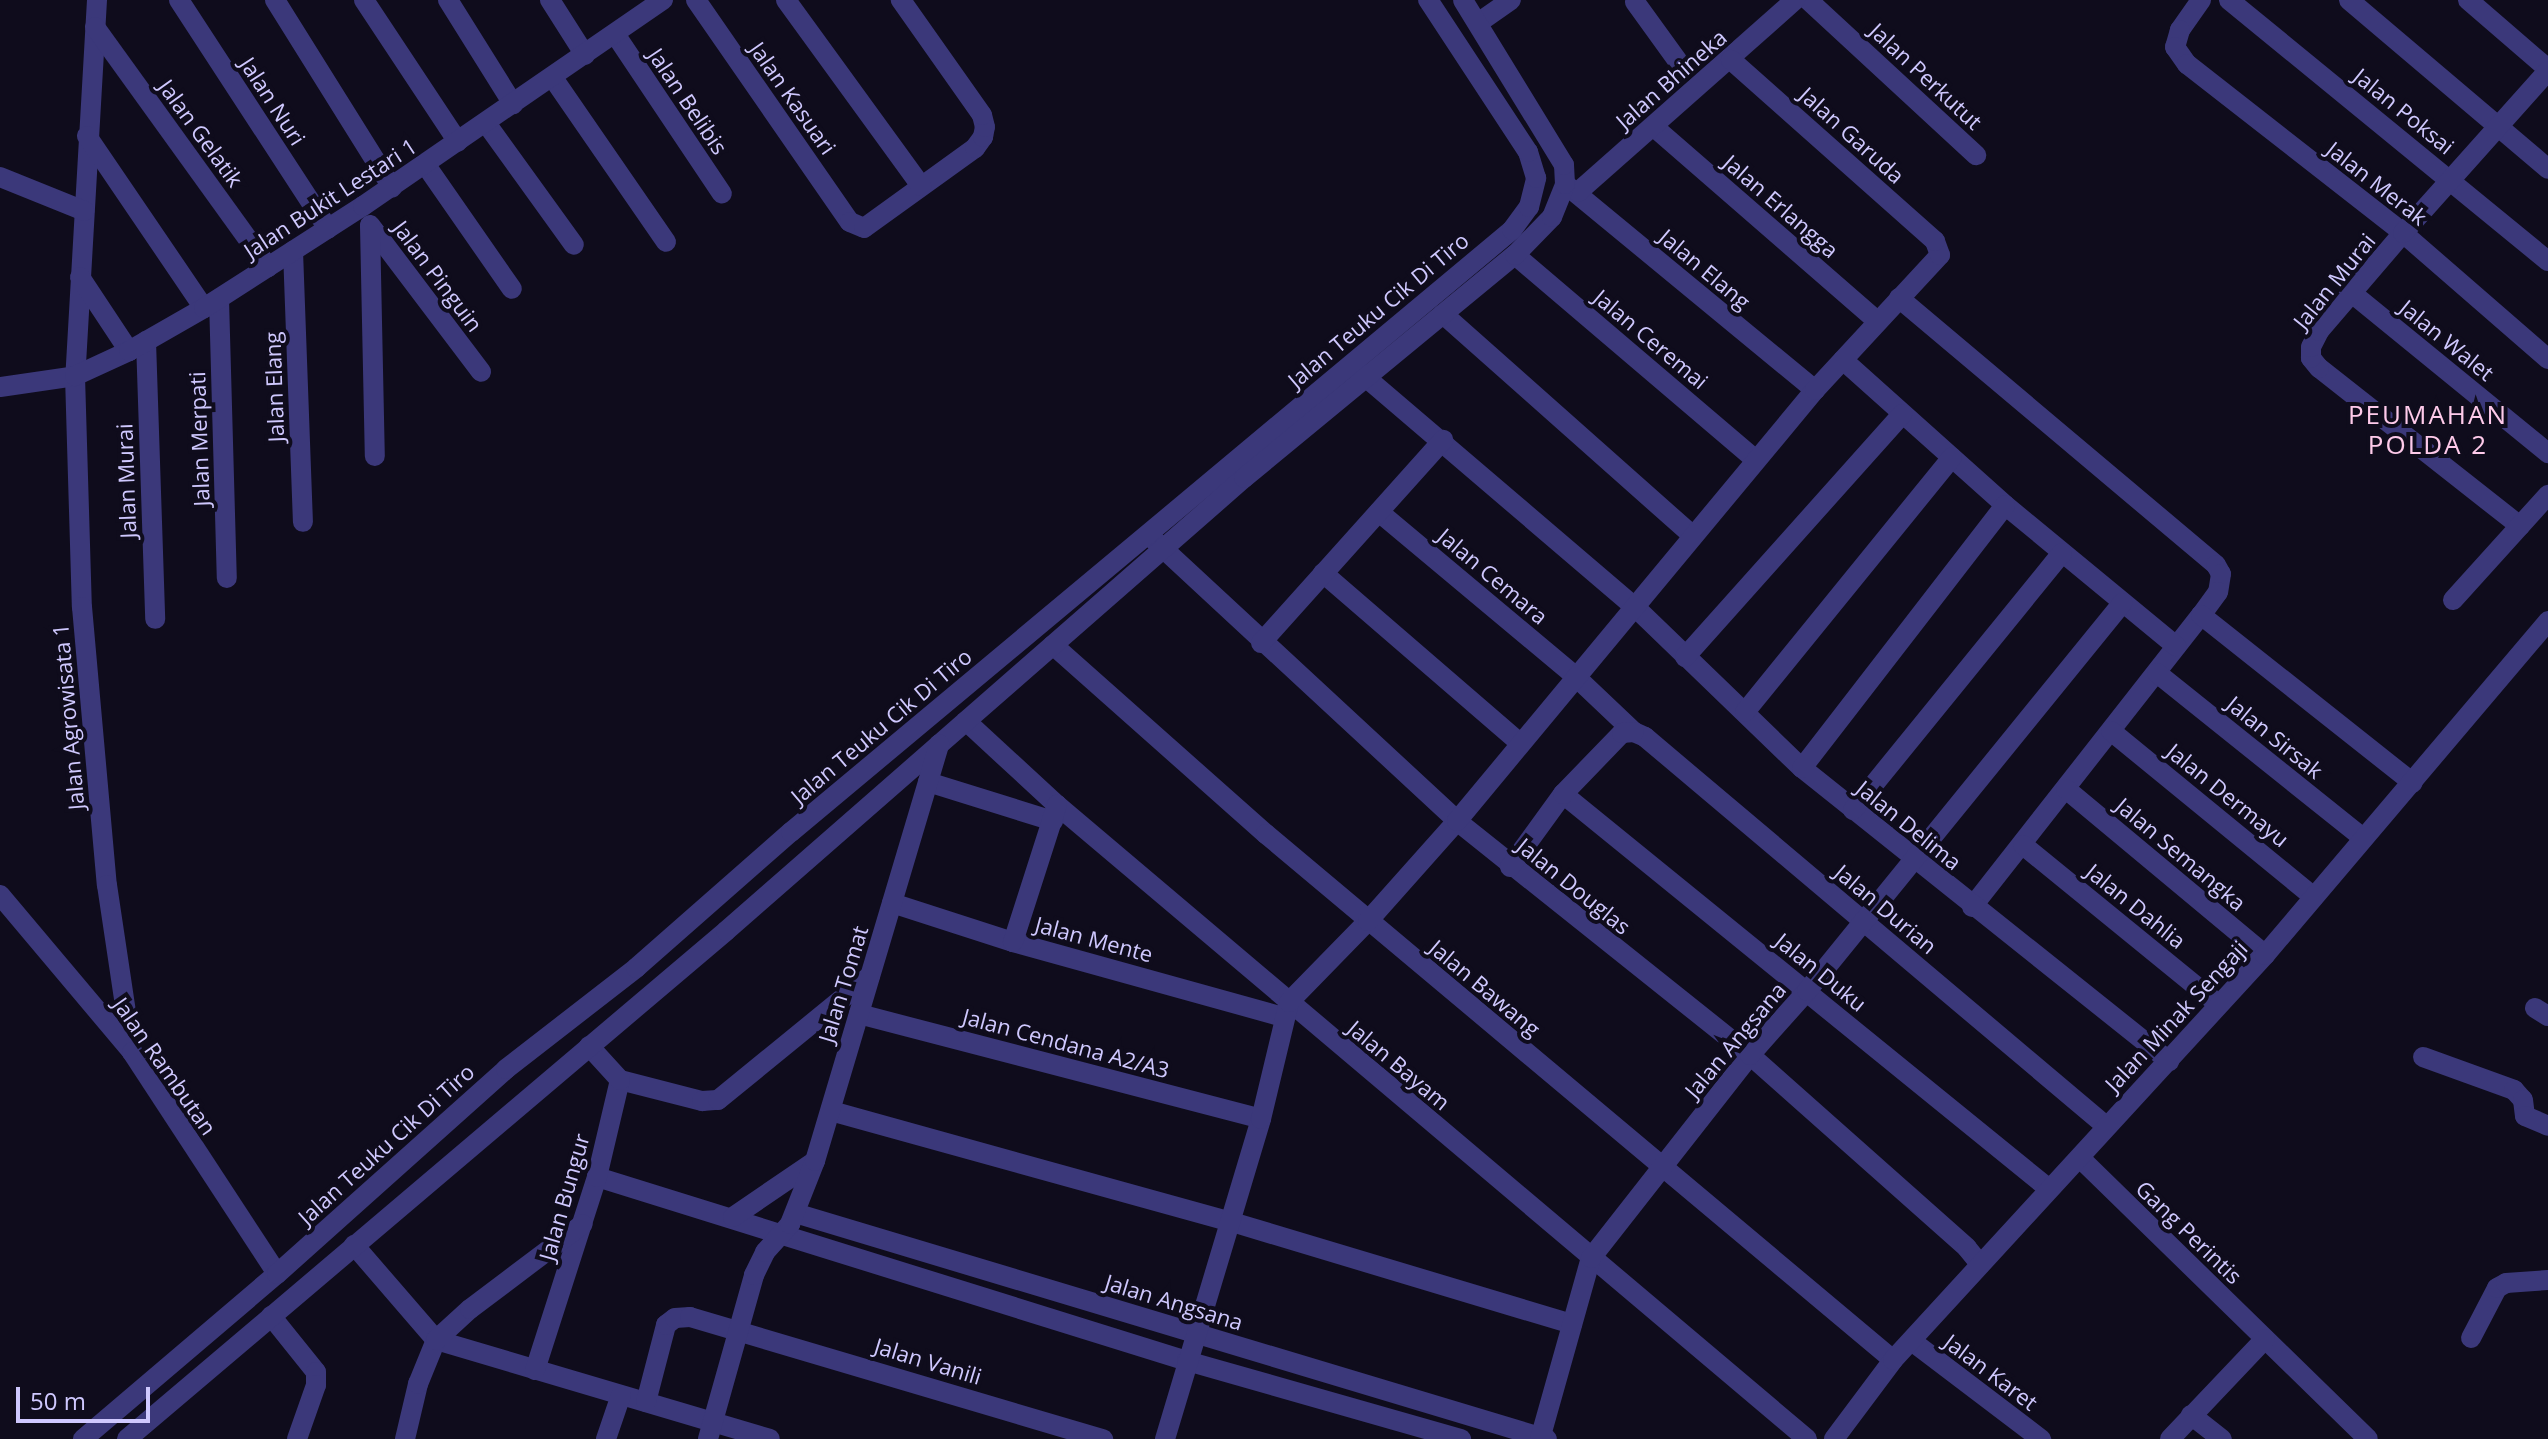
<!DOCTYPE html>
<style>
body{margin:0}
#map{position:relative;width:2548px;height:1439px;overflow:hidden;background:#0f0c1c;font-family:"Open Sans",sans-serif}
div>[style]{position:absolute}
.minor>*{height:20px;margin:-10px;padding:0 10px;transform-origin:10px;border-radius:10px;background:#3b387a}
span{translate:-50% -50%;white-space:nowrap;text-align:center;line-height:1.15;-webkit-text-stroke:8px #0f0c1c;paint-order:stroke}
.street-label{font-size:22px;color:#cfc8fe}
.quarter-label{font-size:26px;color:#fecaea;letter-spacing:2px}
.scale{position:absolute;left:16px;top:1387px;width:134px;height:36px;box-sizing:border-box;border:4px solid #cfc8fe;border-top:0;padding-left:10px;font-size:24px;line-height:28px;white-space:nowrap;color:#cfc8fe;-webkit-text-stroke:6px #0f0c1c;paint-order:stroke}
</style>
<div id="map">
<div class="minor">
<div style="left:97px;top:0;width:377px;rotate:93.3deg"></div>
<div style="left:75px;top:376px;width:231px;rotate:88.3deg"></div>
<div style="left:82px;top:607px;width:279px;rotate:84.9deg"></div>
<div style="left:107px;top:885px;width:169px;rotate:81.5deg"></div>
<div style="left:179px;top:0;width:273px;rotate:56.9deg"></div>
<div style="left:275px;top:0;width:221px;rotate:58deg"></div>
<div style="left:364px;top:0;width:170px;rotate:56.5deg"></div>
<div style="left:448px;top:0;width:123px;rotate:58deg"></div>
<div style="left:550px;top:0;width:65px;rotate:57.5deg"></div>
<div style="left:696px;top:0;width:270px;rotate:55.3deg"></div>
<div style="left:850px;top:222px;width:15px;rotate:23deg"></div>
<div style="left:864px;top:228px;width:137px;rotate:-35.8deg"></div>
<div style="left:975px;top:148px;width:14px;rotate:-54deg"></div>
<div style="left:983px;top:137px;width:10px;rotate:-79deg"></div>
<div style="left:985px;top:127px;width:12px;rotate:-104deg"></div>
<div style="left:982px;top:115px;width:141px;rotate:-125.2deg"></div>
<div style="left:786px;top:0;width:230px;rotate:54deg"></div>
<div style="left:1808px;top:0;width:229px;rotate:42.7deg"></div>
<div style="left:2201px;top:0;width:37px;rotate:125deg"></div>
<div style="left:2180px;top:30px;width:18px;rotate:106deg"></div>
<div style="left:2175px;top:47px;width:21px;rotate:55deg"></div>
<div style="left:2187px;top:64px;width:274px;rotate:38deg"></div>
<div style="left:2403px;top:233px;width:192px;rotate:41deg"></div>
<div style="left:2229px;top:0;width:412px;rotate:39.3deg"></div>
<div style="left:2349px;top:0;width:261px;rotate:40.3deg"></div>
<div style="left:2468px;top:0;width:106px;rotate:40.8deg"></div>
<div style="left:1635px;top:2px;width:72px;rotate:54.1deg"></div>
<div style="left:1478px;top:23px;width:40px;rotate:-34.9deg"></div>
<div style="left:95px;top:27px;width:296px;rotate:54.2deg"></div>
<div style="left:615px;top:34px;width:192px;rotate:56.2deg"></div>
<div style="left:553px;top:78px;width:199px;rotate:55.4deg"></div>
<div style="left:486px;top:123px;width:150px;rotate:54.2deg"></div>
<div style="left:1654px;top:127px;width:296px;rotate:41deg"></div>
<div style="left:87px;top:136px;width:208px;rotate:55.8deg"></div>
<div style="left:425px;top:164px;width:152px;rotate:55.2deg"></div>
<div style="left:0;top:177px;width:91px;rotate:22deg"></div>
<div style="left:1565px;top:184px;width:324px;rotate:39.5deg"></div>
<div style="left:1578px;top:192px;width:290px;rotate:-41.5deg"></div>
<div style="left:370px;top:225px;width:184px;rotate:52.9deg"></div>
<div style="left:370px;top:226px;width:230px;rotate:88.8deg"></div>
<div style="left:293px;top:251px;width:271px;rotate:87.9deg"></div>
<div style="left:1515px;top:255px;width:316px;rotate:40.4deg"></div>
<div style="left:80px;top:277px;width:89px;rotate:56.5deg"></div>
<div style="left:2353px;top:294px;width:252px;rotate:39.2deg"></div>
<div style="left:1899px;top:298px;width:414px;rotate:40.1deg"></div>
<div style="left:2216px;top:565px;width:10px;rotate:61deg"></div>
<div style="left:2221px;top:574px;width:18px;rotate:99deg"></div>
<div style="left:2218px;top:592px;width:29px;rotate:126deg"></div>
<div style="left:2201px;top:615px;width:371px;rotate:128.1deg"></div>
<div style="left:219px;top:299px;width:279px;rotate:88.4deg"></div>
<div style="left:1443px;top:314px;width:333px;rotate:41.6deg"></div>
<div style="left:146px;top:341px;width:278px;rotate:88.1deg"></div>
<div style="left:1843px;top:360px;width:217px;rotate:41.8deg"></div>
<div style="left:2005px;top:505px;width:222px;rotate:39.5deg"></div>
<div style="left:1356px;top:369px;width:367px;rotate:40.5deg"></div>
<div style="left:1635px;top:607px;width:232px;rotate:44deg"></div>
<div style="left:1802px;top:768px;width:470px;rotate:38.6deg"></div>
<div style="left:0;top:387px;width:76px;rotate:-8.3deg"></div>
<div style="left:75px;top:376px;width:60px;rotate:-24.8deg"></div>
<div style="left:129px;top:351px;width:86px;rotate:-29.8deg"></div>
<div style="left:204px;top:308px;width:189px;rotate:-32.7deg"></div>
<div style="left:363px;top:206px;width:364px;rotate:-34.5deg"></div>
<div style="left:1379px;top:512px;width:257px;rotate:39.9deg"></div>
<div style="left:1576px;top:677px;width:80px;rotate:43.5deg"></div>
<div style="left:1634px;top:732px;width:12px;rotate:24deg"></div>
<div style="left:1645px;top:737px;width:603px;rotate:40.16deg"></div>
<div style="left:2520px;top:526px;width:256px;rotate:-141.8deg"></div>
<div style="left:2319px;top:368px;width:13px;rotate:-129deg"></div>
<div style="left:2311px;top:358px;width:11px;rotate:-90deg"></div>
<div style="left:2311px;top:347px;width:18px;rotate:-63deg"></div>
<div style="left:2319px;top:331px;width:129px;rotate:-49.4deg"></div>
<div style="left:2403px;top:233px;width:217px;rotate:-48.2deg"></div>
<div style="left:1154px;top:540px;width:413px;rotate:42.8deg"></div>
<div style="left:1457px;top:821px;width:375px;rotate:38.6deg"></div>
<div style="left:1750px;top:1055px;width:290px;rotate:41.6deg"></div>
<div style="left:1967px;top:1248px;width:21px;rotate:51deg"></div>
<div style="left:1323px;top:573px;width:259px;rotate:40.8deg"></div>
<div style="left:2453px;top:600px;width:142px;rotate:-47.9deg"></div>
<div style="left:2201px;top:615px;width:270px;rotate:38.4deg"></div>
<div style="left:1261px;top:643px;width:273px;rotate:-48.1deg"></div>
<div style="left:1053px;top:645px;width:285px;rotate:41.6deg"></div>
<div style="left:1266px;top:834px;width:818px;rotate:39.99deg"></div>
<div style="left:1685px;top:657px;width:326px;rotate:-48.2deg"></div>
<div style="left:2157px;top:673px;width:264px;rotate:38.7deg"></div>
<div style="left:1745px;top:712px;width:328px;rotate:-50.9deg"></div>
<div style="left:966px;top:721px;width:124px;rotate:42.7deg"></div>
<div style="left:1057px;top:805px;width:982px;rotate:40.21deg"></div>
<div style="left:2111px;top:731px;width:262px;rotate:39.3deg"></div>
<div style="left:1802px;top:768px;width:332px;rotate:-52.3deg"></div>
<div style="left:928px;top:782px;width:131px;rotate:17.3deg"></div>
<div style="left:2066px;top:789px;width:259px;rotate:39.8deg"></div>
<div style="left:1563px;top:794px;width:625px;rotate:39.09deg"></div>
<div style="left:1853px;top:810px;width:331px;rotate:-50.9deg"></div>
<div style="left:2023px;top:845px;width:252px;rotate:39.2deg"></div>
<div style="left:1510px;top:867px;width:90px;rotate:-54deg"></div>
<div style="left:1563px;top:794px;width:85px;rotate:-46deg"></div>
<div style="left:1622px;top:733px;width:12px;rotate:-5deg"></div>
<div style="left:0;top:895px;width:205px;rotate:49.9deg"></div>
<div style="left:132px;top:1052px;width:265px;rotate:56.8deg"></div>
<div style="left:892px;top:903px;width:127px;rotate:17.9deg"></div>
<div style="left:1013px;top:942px;width:281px;rotate:15.5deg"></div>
<div style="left:1013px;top:942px;width:144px;rotate:-72.2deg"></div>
<div style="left:2535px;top:1008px;width:15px;rotate:32deg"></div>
<div style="left:859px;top:1014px;width:415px;rotate:14.6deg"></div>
<div style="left:2423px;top:1057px;width:97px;rotate:19.9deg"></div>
<div style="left:2514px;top:1090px;width:13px;rotate:48deg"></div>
<div style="left:2523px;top:1100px;width:16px;rotate:83deg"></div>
<div style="left:2525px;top:1116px;width:25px;rotate:23deg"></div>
<div style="left:620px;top:1080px;width:85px;rotate:14.4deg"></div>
<div style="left:702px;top:1101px;width:16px;rotate:-4deg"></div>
<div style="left:718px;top:1100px;width:196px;rotate:-39.2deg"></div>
<div style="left:831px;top:1111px;width:416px;rotate:15.5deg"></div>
<div style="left:1232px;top:1222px;width:355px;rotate:16.7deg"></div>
<div style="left:2080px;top:1158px;width:402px;rotate:44.3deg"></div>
<div style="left:597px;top:1177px;width:618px;rotate:17.32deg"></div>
<div style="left:1187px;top:1361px;width:285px;rotate:15.9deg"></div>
<div style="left:795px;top:1213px;width:785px;rotate:16.73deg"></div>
<div style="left:733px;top:1217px;width:99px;rotate:-34.3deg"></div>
<div style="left:354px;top:1245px;width:125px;rotate:49.2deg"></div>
<div style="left:436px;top:1340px;width:348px;rotate:16.5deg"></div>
<div style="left:271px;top:1316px;width:72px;rotate:51.2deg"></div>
<div style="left:316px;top:1372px;width:13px;rotate:90deg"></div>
<div style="left:316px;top:1385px;width:57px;rotate:109.4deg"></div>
<div style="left:2471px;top:1338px;width:56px;rotate:-62.5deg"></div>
<div style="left:2497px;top:1288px;width:10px;rotate:-29deg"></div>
<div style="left:2506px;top:1283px;width:42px;rotate:-4.1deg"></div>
<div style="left:1913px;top:1342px;width:161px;rotate:37.2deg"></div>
<div style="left:535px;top:1370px;width:203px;rotate:-72.2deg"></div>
<div style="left:597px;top:1177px;width:100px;rotate:-76.7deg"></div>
<div style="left:620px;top:1080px;width:46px;rotate:-132.4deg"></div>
<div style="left:646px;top:1402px;width:80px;rotate:-75.4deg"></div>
<div style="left:666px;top:1325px;width:11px;rotate:-38deg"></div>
<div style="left:675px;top:1318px;width:15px;rotate:-4deg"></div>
<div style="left:690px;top:1317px;width:431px;rotate:16.5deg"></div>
<div style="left:2191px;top:1415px;width:39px;rotate:38deg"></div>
<div style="left:83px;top:1439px;width:255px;rotate:-40.4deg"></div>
<div style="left:277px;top:1274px;width:307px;rotate:-41.8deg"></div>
<div style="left:506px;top:1069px;width:165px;rotate:-37.8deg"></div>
<div style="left:636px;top:968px;width:206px;rotate:-41.3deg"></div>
<div style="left:791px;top:832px;width:939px;rotate:-39.86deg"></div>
<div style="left:1512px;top:230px;width:29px;rotate:-54deg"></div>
<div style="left:1529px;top:207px;width:30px;rotate:-76deg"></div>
<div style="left:1536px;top:178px;width:27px;rotate:-107deg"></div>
<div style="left:1528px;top:152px;width:182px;rotate:-123.3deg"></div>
<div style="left:127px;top:1439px;width:785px;rotate:-40.3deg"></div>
<div style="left:726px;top:931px;width:688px;rotate:-41.17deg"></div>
<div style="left:1244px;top:478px;width:351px;rotate:-39.5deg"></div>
<div style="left:1515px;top:255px;width:53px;rotate:-45.8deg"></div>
<div style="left:1552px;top:217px;width:35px;rotate:-68deg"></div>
<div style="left:1565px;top:184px;width:19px;rotate:-93deg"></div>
<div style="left:1564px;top:165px;width:193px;rotate:-121.5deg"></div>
<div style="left:405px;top:1439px;width:57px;rotate:-76.7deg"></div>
<div style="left:418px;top:1384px;width:48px;rotate:-67.8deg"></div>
<div style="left:436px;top:1340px;width:46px;rotate:-42.4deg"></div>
<div style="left:470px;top:1309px;width:141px;rotate:-37deg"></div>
<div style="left:606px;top:1439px;width:46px;rotate:-71.2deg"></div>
<div style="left:708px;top:1439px;width:170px;rotate:-74.3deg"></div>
<div style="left:754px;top:1275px;width:25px;rotate:-64deg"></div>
<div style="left:765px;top:1252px;width:38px;rotate:-48deg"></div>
<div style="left:790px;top:1224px;width:68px;rotate:-68.4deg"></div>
<div style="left:815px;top:1161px;width:435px;rotate:-73.4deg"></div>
<div style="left:1165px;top:1439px;width:334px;rotate:-73.3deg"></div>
<div style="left:1261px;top:1119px;width:120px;rotate:-76.5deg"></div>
<div style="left:1289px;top:1002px;width:113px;rotate:-45.7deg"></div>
<div style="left:1368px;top:921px;width:134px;rotate:-48.3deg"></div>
<div style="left:1457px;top:821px;width:560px;rotate:-50.29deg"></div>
<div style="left:1815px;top:390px;width:184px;rotate:-47.2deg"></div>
<div style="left:1940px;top:255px;width:15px;rotate:-110deg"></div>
<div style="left:1935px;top:241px;width:273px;rotate:-138.4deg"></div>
<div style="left:1540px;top:1439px;width:188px;rotate:-74.3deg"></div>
<div style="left:1591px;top:1258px;width:258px;rotate:-51.9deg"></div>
<div style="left:1750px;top:1055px;width:86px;rotate:-48.3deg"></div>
<div style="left:1807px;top:991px;width:500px;rotate:-50.9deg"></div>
<div style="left:1834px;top:1439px;width:99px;rotate:-53.2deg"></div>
<div style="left:1893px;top:1360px;width:550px;rotate:-47.43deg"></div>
<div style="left:2265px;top:955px;width:438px;rotate:-49.7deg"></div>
<div style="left:2170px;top:1439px;width:138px;rotate:-46.5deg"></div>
</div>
<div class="street-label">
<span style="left:1926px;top:76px;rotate:43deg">Jalan Perkutut</span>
<span style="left:1671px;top:79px;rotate:-41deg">Jalan Bhineka</span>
<span style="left:793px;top:98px;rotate:55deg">Jalan Kasuari</span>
<span style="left:273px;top:101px;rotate:57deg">Jalan Nuri</span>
<span style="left:688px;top:101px;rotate:56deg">Jalan Belibis</span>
<span style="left:2404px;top:111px;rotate:39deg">Jalan Poksai</span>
<span style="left:201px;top:133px;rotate:54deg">Jalan Gelatik</span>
<span style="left:1852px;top:135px;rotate:42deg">Jalan Garuda</span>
<span style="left:2377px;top:183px;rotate:38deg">Jalan Merak</span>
<span style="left:330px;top:198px;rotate:-33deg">Jalan Bukit Lestari 1</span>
<span style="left:1781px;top:206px;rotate:41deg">Jalan Erlangga</span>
<span style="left:1705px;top:269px;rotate:40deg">Jalan Elang</span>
<span style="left:438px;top:276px;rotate:53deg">Jalan Pinguin</span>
<span style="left:2334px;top:281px;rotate:-51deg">Jalan Murai</span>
<span style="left:1378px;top:310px;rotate:-40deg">Jalan Teuku Cik Di Tiro</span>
<span style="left:1651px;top:339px;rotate:40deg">Jalan Ceremai</span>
<span style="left:2447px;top:340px;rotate:39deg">Jalan Walet</span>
<span style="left:274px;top:387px;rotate:-92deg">Jalan Elang</span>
<span style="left:199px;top:439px;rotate:-92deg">Jalan Merpati</span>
<span style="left:126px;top:481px;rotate:-92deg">Jalan Murai</span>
<span style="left:1493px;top:576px;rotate:40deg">Jalan Cemara</span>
<span style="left:68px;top:717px;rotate:-95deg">Jalan Agrowisata 1</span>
<span style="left:881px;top:726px;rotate:-40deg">Jalan Teuku Cik Di Tiro</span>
<span style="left:2275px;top:737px;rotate:39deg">Jalan Sirsak</span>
<span style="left:2228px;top:795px;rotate:39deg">Jalan Dermayu</span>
<span style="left:1909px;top:825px;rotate:39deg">Jalan Delima</span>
<span style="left:2181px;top:854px;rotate:40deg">Jalan Semangka</span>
<span style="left:1574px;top:886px;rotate:39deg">Jalan Douglas</span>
<span style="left:2136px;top:906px;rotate:39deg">Jalan Dahlia</span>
<span style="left:1886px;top:909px;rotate:40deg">Jalan Durian</span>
<span style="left:1094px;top:939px;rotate:15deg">Jalan Mente</span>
<span style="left:1821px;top:972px;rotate:39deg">Jalan Duku</span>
<span style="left:843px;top:984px;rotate:-73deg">Jalan Tomat</span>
<span style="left:1485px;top:988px;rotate:40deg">Jalan Bawang</span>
<span style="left:2176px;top:1016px;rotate:-47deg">Jalan Minak Sengaji</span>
<span style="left:1735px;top:1040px;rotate:-50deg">Jalan Angsana</span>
<span style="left:1066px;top:1043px;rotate:15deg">Jalan Cendana A2/A3</span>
<span style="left:1399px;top:1065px;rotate:40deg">Jalan Bayam</span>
<span style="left:165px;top:1066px;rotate:55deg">Jalan Rambutan</span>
<span style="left:386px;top:1144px;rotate:-42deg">Jalan Teuku Cik Di Tiro</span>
<span style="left:564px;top:1197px;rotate:-74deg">Jalan Bungur</span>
<span style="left:2189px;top:1232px;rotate:44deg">Gang Perintis</span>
<span style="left:1174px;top:1302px;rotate:17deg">Jalan Angsana</span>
<span style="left:928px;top:1361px;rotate:17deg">Jalan Vanili</span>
<span style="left:1991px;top:1372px;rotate:37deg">Jalan Karet</span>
</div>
<div class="quarter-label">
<span style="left:2428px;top:430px">PEUMAHAN<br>POLDA 2</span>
</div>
<div class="scale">50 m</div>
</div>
